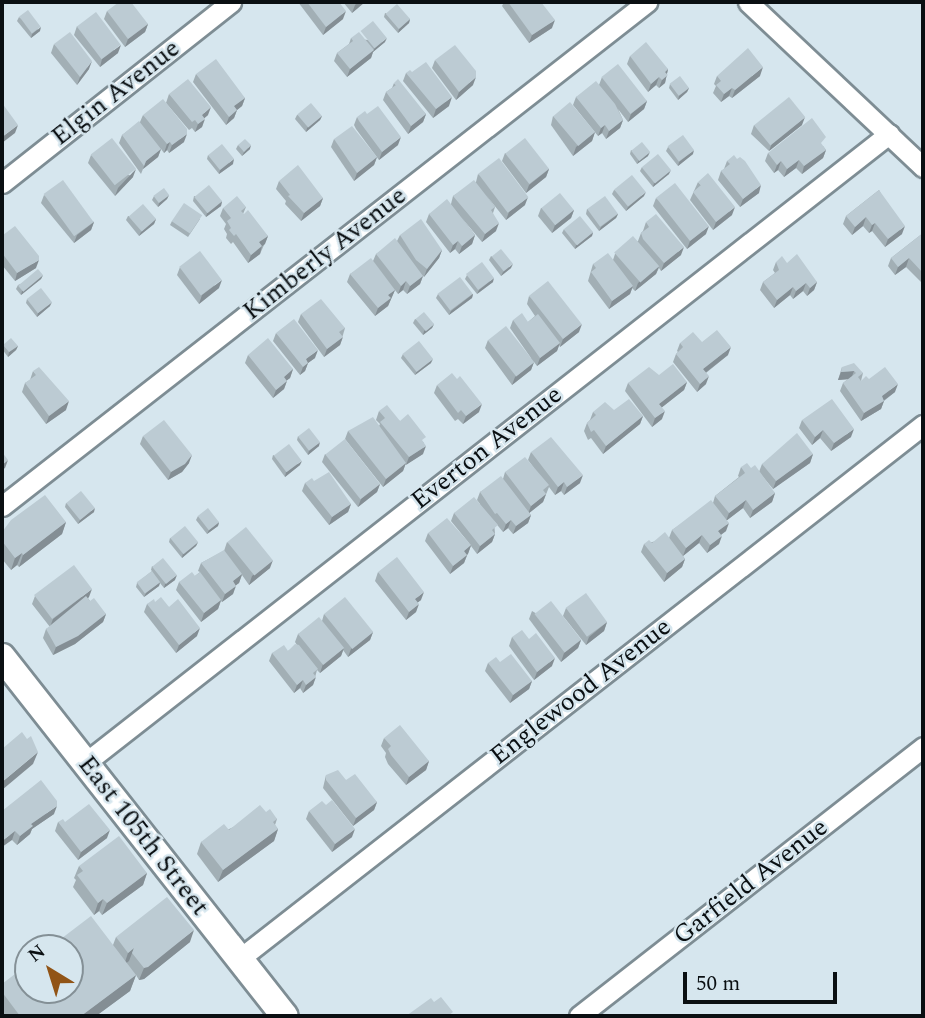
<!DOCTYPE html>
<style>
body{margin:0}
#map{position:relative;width:925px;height:1018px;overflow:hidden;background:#d6e6ee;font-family:Spectral,serif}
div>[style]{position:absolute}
.roads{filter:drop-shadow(2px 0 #7e8d94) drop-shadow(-2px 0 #7e8d94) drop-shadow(0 2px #7e8d94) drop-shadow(0 -2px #7e8d94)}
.minor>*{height:19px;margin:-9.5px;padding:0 9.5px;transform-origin:9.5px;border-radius:9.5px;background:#fff}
.secondary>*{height:26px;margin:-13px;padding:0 13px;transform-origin:13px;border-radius:13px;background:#fff}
.wall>*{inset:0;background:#a2afb5}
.shaded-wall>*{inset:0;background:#848e94}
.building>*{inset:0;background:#bccbd3;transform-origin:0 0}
span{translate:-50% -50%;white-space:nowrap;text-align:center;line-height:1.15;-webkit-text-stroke:5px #d6e6ee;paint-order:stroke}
.street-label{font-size:26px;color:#0a0f12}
.frame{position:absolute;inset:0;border:4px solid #0a0f12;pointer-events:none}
.north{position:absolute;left:14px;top:934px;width:70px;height:70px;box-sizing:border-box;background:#d6e6ee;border:2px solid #849096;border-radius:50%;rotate:322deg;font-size:19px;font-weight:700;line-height:28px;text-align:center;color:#0a0f12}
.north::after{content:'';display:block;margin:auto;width:24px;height:32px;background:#915416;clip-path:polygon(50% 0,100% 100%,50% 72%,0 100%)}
.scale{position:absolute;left:683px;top:972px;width:154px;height:32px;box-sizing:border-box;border:4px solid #0a0f12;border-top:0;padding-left:9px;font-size:21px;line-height:24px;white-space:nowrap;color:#0a0f12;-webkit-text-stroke:5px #d6e6ee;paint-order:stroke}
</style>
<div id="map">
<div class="roads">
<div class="minor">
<div style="left:748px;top:2px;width:241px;rotate:43.3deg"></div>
<div style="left:2px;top:183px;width:292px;rotate:-38.3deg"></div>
<div style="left:2px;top:506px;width:819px;rotate:-38deg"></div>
<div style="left:85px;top:763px;width:1021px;rotate:-38.04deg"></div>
<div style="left:239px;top:959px;width:868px;rotate:-37.98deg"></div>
<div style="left:579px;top:1016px;width:437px;rotate:-38deg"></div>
</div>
<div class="secondary">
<div style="left:2px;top:657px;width:457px;rotate:51.8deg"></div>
</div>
</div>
<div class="wall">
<div style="clip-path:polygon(298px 2px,339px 2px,343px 19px,323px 35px)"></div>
<div style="clip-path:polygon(343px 2px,365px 2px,352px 13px)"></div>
<div style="clip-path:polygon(504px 2px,541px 2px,552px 28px,529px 43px,502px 6px)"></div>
<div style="clip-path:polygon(107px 11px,148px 24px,145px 32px,125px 47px,104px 19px)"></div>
<div style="clip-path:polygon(385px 13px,410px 19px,409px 23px,398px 33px,384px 17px)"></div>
<div style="clip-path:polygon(19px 17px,40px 31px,31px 38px,17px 21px)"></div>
<div style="clip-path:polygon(77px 26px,118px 53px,100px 67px,74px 35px)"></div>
<div style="clip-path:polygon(351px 38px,385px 42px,373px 52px,371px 58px,347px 77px,334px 61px,337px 53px,349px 44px)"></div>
<div style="clip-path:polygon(54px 44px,89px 69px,77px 85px,51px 53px)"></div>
<div style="clip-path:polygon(630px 56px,668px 69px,665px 83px,659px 88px,656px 85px,648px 92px,627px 64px)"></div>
<div style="clip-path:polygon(435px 60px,473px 85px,456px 100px,432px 68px)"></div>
<div style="clip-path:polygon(412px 72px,449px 106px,433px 118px,403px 81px,406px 73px)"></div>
<div style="clip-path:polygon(196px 74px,245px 98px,242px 106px,237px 110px,234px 118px,226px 125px,193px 82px)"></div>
<div style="clip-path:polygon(717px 76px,760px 76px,732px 98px,729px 96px,721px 102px,713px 93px,716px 86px,714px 84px)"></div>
<div style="clip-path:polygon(602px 77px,647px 101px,644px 109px,628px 122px,618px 109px,623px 120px,620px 128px,606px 139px,602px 133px,598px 136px,573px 105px,576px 97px,599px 85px)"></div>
<div style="clip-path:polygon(394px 83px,426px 114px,423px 122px,408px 134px,383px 100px,386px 92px,392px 88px)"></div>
<div style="clip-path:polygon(670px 84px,689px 88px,687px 92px,678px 100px,669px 88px)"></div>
<div style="clip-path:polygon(169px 94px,208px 115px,204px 118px,202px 127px,195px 132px,192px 128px,189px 130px,166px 103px)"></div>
<div style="clip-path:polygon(143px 115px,184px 142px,169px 153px,167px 150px,164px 153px,161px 149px,158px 157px,143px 169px,141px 174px,119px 143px,122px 135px,140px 122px)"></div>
<div style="clip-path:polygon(297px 115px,322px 116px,320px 120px,306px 132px,295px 119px)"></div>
<div style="clip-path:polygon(553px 116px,595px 132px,592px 141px,573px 156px,551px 125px)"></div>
<div style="clip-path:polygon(357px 117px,398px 145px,379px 160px,356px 129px,354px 125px)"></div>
<div style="clip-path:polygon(754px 125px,802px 125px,769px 151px,751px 134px)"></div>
<div style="clip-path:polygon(334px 139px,377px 157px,374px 165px,354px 181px,331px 147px)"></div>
<div style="clip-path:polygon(238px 145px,250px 149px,242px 156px,236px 149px)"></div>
<div style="clip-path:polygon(823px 146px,826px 150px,823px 158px,802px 174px,796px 168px,784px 177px,778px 170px,774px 173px,765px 161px,768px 153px)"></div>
<div style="clip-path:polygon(668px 147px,693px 154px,678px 166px,666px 151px)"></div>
<div style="clip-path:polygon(631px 150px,648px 156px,637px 164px,630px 154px)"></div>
<div style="clip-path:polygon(505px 153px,549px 169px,546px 177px,526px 193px,502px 161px)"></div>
<div style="clip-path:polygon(91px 155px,133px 177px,115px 196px,88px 163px)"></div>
<div style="clip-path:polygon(208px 155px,233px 164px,219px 174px,207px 159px)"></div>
<div style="clip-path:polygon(737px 159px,759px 193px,740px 207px,718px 180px,721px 171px,724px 169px,727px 161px)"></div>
<div style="clip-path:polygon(642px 167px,669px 174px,653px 187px,640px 171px)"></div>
<div style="clip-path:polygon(478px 174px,525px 205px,506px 220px,486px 195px,495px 207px,493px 213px,496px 231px,482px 242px,461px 217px,475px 235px,472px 244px,459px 254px,455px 249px,450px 253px,426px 222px,429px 214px,451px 204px,453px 196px,476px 182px)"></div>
<div style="clip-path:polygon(279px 181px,323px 198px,320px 206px,301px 221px,285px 204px,286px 201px,276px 189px)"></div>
<div style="clip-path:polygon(698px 182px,732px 215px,713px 230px,690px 200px)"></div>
<div style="clip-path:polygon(614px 190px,644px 196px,626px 211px,612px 194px)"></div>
<div style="clip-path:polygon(879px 190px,902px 234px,885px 247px,872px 231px,869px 233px,863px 226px,852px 235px,843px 224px,846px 216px)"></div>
<div style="clip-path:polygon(44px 195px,94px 222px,91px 230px,74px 243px,41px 203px)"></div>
<div style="clip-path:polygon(169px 195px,167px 199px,158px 207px,152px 200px,154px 196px)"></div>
<div style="clip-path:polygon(194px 196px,222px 201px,221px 206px,206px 217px,193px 201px)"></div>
<div style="clip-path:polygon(656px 198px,706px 234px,687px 249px,653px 206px)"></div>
<div style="clip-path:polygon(246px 207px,243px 214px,268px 236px,260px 254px,248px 263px,233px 242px,231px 244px,226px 238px,227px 234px,224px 229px,226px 224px,220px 216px,223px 208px)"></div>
<div style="clip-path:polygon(541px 208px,574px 210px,571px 218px,552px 233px,538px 216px)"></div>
<div style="clip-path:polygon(587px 209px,618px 214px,616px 218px,599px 231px,586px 214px)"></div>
<div style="clip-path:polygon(128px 216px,156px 219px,154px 224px,139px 236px,126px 220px)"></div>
<div style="clip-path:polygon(200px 219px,188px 237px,170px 225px,172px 221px)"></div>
<div style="clip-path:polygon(646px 222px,681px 255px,661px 271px,659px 268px,656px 274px,635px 291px,632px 288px,630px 294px,609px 309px,588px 281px,593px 264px,613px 260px,615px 254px,638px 241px,641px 233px,643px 231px)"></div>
<div style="clip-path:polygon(564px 229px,593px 232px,592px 236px,575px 249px,562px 233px)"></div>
<div style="clip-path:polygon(923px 233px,923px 284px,906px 267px,895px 275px,888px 266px,891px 258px)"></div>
<div style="clip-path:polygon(2px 234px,36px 268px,15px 281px,2px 265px)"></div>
<div style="clip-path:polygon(400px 235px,442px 250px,439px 258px,424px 277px,423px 276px,420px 284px,407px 294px,403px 290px,398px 294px,385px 277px,395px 290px,388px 306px,375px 316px,347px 282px,350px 274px,373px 261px,376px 254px,397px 241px)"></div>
<div style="clip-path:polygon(491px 256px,511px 268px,501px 276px,489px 260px)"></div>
<div style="clip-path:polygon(776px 262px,787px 263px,817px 282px,814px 290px,807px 296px,803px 291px,793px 299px,790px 295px,774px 308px,760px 290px,763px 282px,775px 273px,773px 270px)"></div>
<div style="clip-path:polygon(180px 267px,219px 288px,199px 304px,177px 275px)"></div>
<div style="clip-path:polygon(43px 275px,41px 279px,21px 295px,16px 289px,18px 285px)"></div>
<div style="clip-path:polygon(467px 275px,493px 282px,477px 294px,465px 279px)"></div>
<div style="clip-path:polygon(438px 294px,473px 294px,472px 298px,449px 315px,436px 298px)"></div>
<div style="clip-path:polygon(529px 296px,579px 332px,560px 347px,559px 345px,557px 351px,537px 366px,534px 362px,531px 370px,512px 385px,485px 348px,488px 340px,531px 358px,510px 328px,513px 320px,528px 322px,535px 316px,527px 304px)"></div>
<div style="clip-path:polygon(27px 299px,50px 306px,37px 317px,26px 303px)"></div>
<div style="clip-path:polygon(301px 314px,345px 328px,340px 345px,324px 357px,298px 322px)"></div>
<div style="clip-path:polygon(415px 319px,434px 324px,432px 328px,423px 335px,413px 323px)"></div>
<div style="clip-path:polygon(276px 333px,315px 358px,308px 363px,305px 371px,300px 375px,273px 341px)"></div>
<div style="clip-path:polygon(702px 342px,728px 355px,706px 373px,706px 384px,697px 392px,673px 362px,676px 354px,678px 352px,677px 351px,680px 343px)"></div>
<div style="clip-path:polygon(3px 345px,18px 346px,16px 350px,8px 357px,2px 349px)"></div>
<div style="clip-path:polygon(403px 354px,431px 363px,415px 375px,401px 358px)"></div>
<div style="clip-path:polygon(248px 355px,293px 369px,290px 378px,287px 380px,284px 389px,273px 398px,245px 363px)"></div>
<div style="clip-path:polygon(842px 367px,863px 373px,861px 381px,869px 379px,895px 392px,884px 401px,881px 409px,861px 421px,840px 391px,843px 383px,848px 379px,838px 380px)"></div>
<div style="clip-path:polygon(33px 371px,66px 410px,46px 424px,22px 392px,25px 383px,30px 380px)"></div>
<div style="clip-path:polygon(659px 375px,687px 382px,684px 390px,662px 407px,662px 419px,652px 427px,625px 391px,628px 383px)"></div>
<div style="clip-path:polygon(437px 385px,479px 412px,463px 424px,458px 419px,455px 421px,434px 393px)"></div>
<div style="clip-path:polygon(614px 410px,643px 416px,640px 424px,603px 454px,591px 438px,588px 440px,584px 431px,587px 423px,590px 420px,593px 412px)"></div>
<div style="clip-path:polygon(379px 411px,400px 421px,424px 443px,423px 454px,405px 465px,403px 471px,383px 487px,345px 439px,348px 431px,379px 426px,380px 424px,376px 420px)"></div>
<div style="clip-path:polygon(802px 420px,851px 437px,831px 451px,820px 438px,812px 445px,799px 428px)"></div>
<div style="clip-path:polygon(143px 436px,189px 463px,182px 472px,168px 480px,140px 444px)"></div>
<div style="clip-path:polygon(298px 436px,319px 446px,308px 455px,297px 440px)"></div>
<div style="clip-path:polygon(531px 452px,580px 483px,564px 495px,561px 491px,555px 495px,549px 487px,543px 502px,529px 513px,531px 515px,528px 523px,513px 534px,508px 528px,503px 532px,494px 521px,495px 534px,492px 542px,477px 554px,471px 546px,464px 563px,450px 574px,425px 541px,428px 533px,469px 543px,451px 521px,454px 513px,480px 504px,477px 500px,480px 492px,503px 479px,505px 472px,534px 468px,528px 460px)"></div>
<div style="clip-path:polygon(325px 454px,380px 484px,377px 492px,358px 507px,322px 462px)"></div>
<div style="clip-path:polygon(813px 454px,810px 463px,773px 489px,759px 472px,762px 464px)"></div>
<div style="clip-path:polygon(273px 455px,300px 465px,285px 477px,272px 459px)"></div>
<div style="clip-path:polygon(741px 467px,775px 493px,772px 502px,750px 518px,743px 508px,727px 520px,726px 531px,721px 535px,719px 544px,707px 553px,699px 543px,683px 556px,685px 559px,682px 567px,664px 582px,641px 552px,644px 544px,669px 538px,672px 530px,713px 503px,715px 496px,739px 477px,738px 476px)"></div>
<div style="clip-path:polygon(314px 481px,351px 504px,348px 512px,329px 525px,302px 491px,305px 483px)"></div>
<div style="clip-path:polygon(66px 503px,94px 512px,78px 524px,65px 507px)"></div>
<div style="clip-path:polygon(198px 516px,219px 522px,218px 526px,207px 534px,196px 520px)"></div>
<div style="clip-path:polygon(66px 522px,62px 534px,19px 567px,17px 565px,11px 570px,2px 559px,2px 532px)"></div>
<div style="clip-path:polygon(170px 538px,198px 542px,196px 546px,182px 558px,169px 542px)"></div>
<div style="clip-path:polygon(227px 542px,270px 568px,249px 585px,242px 575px,239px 583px,235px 585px,233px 594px,222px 602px,221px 601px,218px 609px,201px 622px,176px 590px,179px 582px,195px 576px,200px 572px,198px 571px,201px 563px,224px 551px)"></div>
<div style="clip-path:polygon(152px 566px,175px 580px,164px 588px,160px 583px,159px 586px,144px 597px,136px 587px,137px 583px,152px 571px,151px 570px)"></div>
<div style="clip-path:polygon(378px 572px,421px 600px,418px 602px,416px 612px,406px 620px,375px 581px)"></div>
<div style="clip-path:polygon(35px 596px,89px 597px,88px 598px,90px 601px,106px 614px,103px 622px,75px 644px,53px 655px,43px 638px,46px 629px,50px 627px,32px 604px)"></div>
<div style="clip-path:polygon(155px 602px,169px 607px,197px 636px,176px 653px,144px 612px,147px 604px)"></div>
<div style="clip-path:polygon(566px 608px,607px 622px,604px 631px,586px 645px,563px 616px)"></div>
<div style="clip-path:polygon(532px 611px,581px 640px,578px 648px,561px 662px,529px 619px)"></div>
<div style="clip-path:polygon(324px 614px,373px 632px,370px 640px,348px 657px,343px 650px,341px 656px,320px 673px,317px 670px,313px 685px,303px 693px,300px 688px,294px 693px,269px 661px,272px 653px,288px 651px,297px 645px,295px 642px,298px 634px,322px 621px)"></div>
<div style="clip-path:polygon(512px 637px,529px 639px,552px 666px,534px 680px,509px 646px)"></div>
<div style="clip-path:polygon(500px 662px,532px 681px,529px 689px,510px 703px,485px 671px,488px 663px)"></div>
<div style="clip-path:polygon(384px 738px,429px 761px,426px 770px,406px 785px,388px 764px,385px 757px,386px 753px,381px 746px)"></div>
<div style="clip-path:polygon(326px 775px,346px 780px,377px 802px,374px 810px,353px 826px,323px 788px)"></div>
<div style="clip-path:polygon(2px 811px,54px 814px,32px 829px,30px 834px,17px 845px,12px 840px)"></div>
<div style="clip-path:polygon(309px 811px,352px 837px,332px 852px,306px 819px)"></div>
<div style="clip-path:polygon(266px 812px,277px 819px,275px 825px,278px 829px,274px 841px,218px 882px,197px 854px,201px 842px)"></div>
<div style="clip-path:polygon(58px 822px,65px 822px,107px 838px,78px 860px,55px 831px)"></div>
<div style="clip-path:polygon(79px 866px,147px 873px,143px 885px,102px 915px,99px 911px,94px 915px,73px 887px,76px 880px,74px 878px)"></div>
<div style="clip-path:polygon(116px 937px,190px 942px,144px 979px,139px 980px,136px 975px,130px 991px,96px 1016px,3px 1016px,2px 1015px,2px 984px,113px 945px)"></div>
</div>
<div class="shaded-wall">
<div style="clip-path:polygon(358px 2px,365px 2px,352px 13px,355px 5px)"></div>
<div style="clip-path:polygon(346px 11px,343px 19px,323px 35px,326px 27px)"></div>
<div style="clip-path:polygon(410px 19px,409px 23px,398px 33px,399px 29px)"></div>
<div style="clip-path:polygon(555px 20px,552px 28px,529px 43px,532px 35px)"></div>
<div style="clip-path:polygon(148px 24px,145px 32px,125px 47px,128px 39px)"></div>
<div style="clip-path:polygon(41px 27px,40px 31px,31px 38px,32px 34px)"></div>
<div style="clip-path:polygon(387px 38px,385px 42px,373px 52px,371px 58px,347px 77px,350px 69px)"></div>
<div style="clip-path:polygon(121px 45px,118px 53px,100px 67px,102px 59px)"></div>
<div style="clip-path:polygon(92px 61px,89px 69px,77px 85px,80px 77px)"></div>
<div style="clip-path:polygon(763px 67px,760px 76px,732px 98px,735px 90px)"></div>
<div style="clip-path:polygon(668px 69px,665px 83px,659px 88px,665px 72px)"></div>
<div style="clip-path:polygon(476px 77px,473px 85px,456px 100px,459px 92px)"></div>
<div style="clip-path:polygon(659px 77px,656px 85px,648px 92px,651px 84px)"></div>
<div style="clip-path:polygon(689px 88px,687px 92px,678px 100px,679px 96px)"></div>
<div style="clip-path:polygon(732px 88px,729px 96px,721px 102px,724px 94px)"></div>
<div style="clip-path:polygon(452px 97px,449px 106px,433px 118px,436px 109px)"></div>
<div style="clip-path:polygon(245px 98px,242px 106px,232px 114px,234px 106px)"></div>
<div style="clip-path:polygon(647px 101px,644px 109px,628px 122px,631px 114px)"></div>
<div style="clip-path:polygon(211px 107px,208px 115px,199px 123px,202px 115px)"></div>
<div style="clip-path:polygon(237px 110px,234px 118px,226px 125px,229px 117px)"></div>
<div style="clip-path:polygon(426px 114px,423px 122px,408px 134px,411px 126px)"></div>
<div style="clip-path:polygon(322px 116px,320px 120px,306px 132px,307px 128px)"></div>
<div style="clip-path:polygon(805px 117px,802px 125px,769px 151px,772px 143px)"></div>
<div style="clip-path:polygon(205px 119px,202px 127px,195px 132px,198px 124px)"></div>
<div style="clip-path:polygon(623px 120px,620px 128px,606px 139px,609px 131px)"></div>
<div style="clip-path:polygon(18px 125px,15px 133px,2px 143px,2px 137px)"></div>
<div style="clip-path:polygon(605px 125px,602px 133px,598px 136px,601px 128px)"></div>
<div style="clip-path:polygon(595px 132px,592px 141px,573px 156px,576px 147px)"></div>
<div style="clip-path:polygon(187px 134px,184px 142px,169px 153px,172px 145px)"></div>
<div style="clip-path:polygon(401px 137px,398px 145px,379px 160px,382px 152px)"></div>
<div style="clip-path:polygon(170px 142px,167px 150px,164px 153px,167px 144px)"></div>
<div style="clip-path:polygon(251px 145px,250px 149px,242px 156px,244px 152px)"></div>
<div style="clip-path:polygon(161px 149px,158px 157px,143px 169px,146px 161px)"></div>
<div style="clip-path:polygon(694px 150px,693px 154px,678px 166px,679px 162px)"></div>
<div style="clip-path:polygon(826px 150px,823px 158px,802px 174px,804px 166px)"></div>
<div style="clip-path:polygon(650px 152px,648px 156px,637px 164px,639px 160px)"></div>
<div style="clip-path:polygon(377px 157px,374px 165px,354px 181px,357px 173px)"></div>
<div style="clip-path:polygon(234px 159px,233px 164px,219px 174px,220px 170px)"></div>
<div style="clip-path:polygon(799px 160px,796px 168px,784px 177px,787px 169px)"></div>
<div style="clip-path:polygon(781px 161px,778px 170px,774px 173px,777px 165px)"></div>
<div style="clip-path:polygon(136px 169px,133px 177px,115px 196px,118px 188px)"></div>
<div style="clip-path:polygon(549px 169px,546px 177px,526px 193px,529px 185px)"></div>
<div style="clip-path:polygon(671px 170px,669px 174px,653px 187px,654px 183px)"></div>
<div style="clip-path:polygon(761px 185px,759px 193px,740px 207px,743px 199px)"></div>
<div style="clip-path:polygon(646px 192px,644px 196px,626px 211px,628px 207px)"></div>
<div style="clip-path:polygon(169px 195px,167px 199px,158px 207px,159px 203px)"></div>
<div style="clip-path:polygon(528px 197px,525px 205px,506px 220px,509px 212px)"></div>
<div style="clip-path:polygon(323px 198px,320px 206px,301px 221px,304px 213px)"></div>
<div style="clip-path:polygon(222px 201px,221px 206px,206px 217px,207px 213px)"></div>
<div style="clip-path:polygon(735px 207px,732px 215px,713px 230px,716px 222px)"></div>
<div style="clip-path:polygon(574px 210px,571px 218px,552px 233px,555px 225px)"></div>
<div style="clip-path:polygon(618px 214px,616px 218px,599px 231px,601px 227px)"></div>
<div style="clip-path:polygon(866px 217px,863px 226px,852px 235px,855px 227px)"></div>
<div style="clip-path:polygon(156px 219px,154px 224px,139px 236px,141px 232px)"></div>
<div style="clip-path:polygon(94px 222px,91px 230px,74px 243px,77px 235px)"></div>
<div style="clip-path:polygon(499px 223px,496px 231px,482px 242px,485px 234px)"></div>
<div style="clip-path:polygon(875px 223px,872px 231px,869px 233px,872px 225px)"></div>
<div style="clip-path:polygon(709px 226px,706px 234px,687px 249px,690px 241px)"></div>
<div style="clip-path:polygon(905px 226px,902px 234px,885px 247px,888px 239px)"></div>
<div style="clip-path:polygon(593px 232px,592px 236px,575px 249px,576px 245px)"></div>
<div style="clip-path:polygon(475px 235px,472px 244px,459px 254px,462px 246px)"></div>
<div style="clip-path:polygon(268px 236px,265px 244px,256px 251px,259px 242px)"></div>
<div style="clip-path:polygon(458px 241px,455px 249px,450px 253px,453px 245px)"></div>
<div style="clip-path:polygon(262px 246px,260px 254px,248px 263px,251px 255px)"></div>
<div style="clip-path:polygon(684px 247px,681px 255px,661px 271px,664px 263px)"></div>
<div style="clip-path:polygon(442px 250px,439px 258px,424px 277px,427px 269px)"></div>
<div style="clip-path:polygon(909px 258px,906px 267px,895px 275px,898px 267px)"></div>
<div style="clip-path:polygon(39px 260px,36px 268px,15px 281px,17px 273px)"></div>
<div style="clip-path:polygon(513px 264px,511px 268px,501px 276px,503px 272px)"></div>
<div style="clip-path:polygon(659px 266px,656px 274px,635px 291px,638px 283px)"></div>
<div style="clip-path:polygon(43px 275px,41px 279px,21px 295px,22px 291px)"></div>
<div style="clip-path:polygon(423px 276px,420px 284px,407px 294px,410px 286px)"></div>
<div style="clip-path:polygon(494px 278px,493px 282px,477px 294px,479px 290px)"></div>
<div style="clip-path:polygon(222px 280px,219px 288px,199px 304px,202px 295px)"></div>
<div style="clip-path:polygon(406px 281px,403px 290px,398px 294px,401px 286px)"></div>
<div style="clip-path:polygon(817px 282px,814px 290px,807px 296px,810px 288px)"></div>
<div style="clip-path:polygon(806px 283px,803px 291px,793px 299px,796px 291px)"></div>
<div style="clip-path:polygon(633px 286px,630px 294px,609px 309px,612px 301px)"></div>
<div style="clip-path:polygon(793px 287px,790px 295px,774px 308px,777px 300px)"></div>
<div style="clip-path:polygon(395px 290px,388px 306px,375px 316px,378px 308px,388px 295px)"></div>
<div style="clip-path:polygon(473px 294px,472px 298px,449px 315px,451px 311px)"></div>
<div style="clip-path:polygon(52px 302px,50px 306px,37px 317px,38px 313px)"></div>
<div style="clip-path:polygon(434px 324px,432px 328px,423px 335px,424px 331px)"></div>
<div style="clip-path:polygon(582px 324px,579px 332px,560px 347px,563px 339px)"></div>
<div style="clip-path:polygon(343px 337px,340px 345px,324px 357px,327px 349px)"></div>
<div style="clip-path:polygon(560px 343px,557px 351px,537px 366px,540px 358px)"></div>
<div style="clip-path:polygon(18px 346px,16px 350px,8px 357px,9px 352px)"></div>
<div style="clip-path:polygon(731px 347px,728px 355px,700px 377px,703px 369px)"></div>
<div style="clip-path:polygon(318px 350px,315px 358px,308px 363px,305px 371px,300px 375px,306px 359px)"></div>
<div style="clip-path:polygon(433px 359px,431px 363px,415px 375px,417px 371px)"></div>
<div style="clip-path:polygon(534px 362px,531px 370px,512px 385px,515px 377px)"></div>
<div style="clip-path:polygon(293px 369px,290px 378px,281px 385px,284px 377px)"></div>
<div style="clip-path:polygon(854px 371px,851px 379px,838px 380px,841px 372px)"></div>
<div style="clip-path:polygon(709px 376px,706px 384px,697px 392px,700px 384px)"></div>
<div style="clip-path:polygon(287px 381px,284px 389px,273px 398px,276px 390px)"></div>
<div style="clip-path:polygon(687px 382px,684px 390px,656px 412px,659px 404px)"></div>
<div style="clip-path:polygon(898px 384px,895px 392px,883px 401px,884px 401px,881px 409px,861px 421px,864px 413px,882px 396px)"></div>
<div style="clip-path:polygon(69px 401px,66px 410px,46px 424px,49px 416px)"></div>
<div style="clip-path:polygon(482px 404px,479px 412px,463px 424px,466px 416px)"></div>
<div style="clip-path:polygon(665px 411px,662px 419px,652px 427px,655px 418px)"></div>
<div style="clip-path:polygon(643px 416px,640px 424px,603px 454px,606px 446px)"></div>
<div style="clip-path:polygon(854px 429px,851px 437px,831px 451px,834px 443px)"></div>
<div style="clip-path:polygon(823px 430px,820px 438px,812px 445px,815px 437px)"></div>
<div style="clip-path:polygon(320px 442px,319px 446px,308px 455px,309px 450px)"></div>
<div style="clip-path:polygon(426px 446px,423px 454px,406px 465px,409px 457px)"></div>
<div style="clip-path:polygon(813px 454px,810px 463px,773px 489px,776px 481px)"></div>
<div style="clip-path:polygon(192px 455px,189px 463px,182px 472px,168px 480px,171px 472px)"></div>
<div style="clip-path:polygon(8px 460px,5px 468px,2px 470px,2px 465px)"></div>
<div style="clip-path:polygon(302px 461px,300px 465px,285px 477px,286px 472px)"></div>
<div style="clip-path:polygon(406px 463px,403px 471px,383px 487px,386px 479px)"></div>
<div style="clip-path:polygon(583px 475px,580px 483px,564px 495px,567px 487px)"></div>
<div style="clip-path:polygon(564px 482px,561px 491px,555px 495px,558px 487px)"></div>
<div style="clip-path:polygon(380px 484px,377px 492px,358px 507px,361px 499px)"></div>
<div style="clip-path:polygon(775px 493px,772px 502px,750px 518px,753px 510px)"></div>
<div style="clip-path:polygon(546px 494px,543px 502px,528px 514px,531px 506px)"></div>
<div style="clip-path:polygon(746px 500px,743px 508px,726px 521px,729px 513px)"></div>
<div style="clip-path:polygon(351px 504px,348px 512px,329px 525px,332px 517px)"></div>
<div style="clip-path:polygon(95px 508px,94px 512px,78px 524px,80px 520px)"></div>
<div style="clip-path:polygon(531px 515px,528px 523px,513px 534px,516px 526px)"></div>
<div style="clip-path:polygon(511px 520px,508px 528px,503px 532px,506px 524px)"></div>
<div style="clip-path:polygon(66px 522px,62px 534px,19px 567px,23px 555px)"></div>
<div style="clip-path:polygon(219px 522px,218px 526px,207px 534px,209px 530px)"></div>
<div style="clip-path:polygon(729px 523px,726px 531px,715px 539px,718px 531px)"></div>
<div style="clip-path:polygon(495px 534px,492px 542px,477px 554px,480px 546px)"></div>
<div style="clip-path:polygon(702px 535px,699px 543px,683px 556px,686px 548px)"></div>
<div style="clip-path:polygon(722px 536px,719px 544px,707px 553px,710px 545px)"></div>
<div style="clip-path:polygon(198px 542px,196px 546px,182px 558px,183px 553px)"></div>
<div style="clip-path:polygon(471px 545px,468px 554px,461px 559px,464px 551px)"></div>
<div style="clip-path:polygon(22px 553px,17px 565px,11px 570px,15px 558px)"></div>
<div style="clip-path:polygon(467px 555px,464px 563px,450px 574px,453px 566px)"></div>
<div style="clip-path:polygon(685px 559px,682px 567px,664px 582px,667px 573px)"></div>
<div style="clip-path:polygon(273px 560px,270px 568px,249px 585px,252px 576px)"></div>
<div style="clip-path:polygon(242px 574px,239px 583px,230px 590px,233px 581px)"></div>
<div style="clip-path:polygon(177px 575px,175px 580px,164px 588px,165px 584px)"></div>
<div style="clip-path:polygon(160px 582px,159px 586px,144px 597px,146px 593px)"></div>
<div style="clip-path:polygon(236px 586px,233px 594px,222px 602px,225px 594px)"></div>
<div style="clip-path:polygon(92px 589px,89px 597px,50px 627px,53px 619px)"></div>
<div style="clip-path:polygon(424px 592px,421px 600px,412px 607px,415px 599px)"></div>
<div style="clip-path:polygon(221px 600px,218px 609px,201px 622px,204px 613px)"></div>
<div style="clip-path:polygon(419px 604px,416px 612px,406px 620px,409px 612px)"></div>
<div style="clip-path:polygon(106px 614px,103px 622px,75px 644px,53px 655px,56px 647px)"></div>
<div style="clip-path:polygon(607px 622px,604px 631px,586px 645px,589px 637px)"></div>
<div style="clip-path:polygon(200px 628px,197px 636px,176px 653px,179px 645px)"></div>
<div style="clip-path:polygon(373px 632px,370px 640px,348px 657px,351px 649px)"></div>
<div style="clip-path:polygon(581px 640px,578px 648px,561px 662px,564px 653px)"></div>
<div style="clip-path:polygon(344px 648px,341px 656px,320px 673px,323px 664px)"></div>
<div style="clip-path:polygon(555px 658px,552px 666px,534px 680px,537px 672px)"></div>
<div style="clip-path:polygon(316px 677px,313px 685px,303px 693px,306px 685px)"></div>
<div style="clip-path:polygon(303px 680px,300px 688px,294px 693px,297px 685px)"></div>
<div style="clip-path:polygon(532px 681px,529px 689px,510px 703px,513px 695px)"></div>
<div style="clip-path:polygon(38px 752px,33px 764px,2px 790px,2px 782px)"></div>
<div style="clip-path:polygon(429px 761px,426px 770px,406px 785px,409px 777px)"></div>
<div style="clip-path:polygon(377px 802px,374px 810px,353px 826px,356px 818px)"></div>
<div style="clip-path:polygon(57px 806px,54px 814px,32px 829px,30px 834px,17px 845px,20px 836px,31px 824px)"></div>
<div style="clip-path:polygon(278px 829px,274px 841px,218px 882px,223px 870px)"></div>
<div style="clip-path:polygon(355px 829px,352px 837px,332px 852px,335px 844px)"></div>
<div style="clip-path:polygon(110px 830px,107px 838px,78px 860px,81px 852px)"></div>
<div style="clip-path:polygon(15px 831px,12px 840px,2px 847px,2px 841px)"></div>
<div style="clip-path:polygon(147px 873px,143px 885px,102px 915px,107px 903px)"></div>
<div style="clip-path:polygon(103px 899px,99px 911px,94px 915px,98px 903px)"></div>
<div style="clip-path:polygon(194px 930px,190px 942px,144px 979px,139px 980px,144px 968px)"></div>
<div style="clip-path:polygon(134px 948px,129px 961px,124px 965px,128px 953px)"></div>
<div style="clip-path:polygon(136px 975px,130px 991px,96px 1016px,81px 1016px)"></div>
</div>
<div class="building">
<div style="clip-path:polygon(119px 2px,131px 2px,148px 24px,128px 39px,107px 11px)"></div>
<div style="clip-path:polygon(307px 2px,339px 2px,346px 11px,326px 27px)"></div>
<div style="clip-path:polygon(508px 2px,541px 2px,555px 20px,532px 35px)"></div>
<div style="left:397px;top:4px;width:20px;height:15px;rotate:49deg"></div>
<div style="left:28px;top:10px;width:21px;height:11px;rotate:53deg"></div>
<div style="left:96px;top:12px;width:41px;height:24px;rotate:53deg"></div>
<div style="left:373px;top:21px;width:22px;height:16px;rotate:51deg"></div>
<div style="clip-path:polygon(70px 32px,92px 61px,80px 77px,54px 44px)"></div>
<div style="clip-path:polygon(359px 32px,374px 50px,350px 69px,337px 53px,353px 41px,351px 38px)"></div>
<div style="clip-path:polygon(646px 42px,668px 69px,665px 72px,668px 75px,662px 80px,659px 77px,651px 84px,630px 56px)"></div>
<div style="clip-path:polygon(455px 45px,476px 71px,476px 77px,459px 92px,435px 60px)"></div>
<div style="clip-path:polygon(748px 48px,763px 67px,735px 90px,732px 88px,724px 94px,716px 85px,721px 81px,717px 76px)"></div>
<div style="clip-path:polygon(216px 59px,245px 98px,234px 106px,237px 110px,229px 117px,196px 74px)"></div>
<div style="clip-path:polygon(426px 62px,452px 97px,436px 109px,406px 73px,410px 70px,412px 72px)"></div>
<div style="left:618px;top:64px;width:47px;height:21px;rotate:52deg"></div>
<div style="left:680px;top:76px;width:15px;height:13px;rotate:53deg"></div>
<div style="clip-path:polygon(188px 79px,211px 107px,202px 115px,205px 119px,198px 124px,195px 120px,192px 122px,169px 94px)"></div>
<div style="clip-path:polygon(398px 79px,426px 114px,411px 126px,386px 92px,396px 85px,394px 83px)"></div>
<div style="clip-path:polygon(596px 81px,615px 104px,623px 120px,609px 131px,605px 125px,601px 128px,576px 97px)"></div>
<div style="left:789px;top:97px;width:26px;height:45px;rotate:51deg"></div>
<div style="clip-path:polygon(163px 99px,187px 129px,187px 134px,172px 145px,170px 142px,167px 144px,143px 115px)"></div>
<div style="left:570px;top:102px;width:39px;height:22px;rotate:50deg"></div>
<div style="clip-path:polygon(2px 103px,18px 125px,2px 137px)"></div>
<div style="left:311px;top:103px;width:17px;height:18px;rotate:50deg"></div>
<div style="clip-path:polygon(378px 106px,401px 137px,382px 152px,359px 121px,357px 117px,365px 111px,367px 114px)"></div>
<div style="clip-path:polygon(812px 118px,826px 137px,821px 143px,826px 150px,804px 166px,799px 160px,787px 169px,781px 161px,777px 165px,768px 153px)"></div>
<div style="clip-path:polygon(139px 121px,161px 149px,146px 161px,144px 166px,122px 135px)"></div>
<div style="clip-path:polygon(352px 126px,377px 157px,357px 173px,334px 139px)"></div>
<div style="left:683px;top:135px;width:19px;height:19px;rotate:54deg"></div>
<div style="left:112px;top:138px;width:39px;height:27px;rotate:52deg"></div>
<div style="left:525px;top:138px;width:39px;height:25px;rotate:52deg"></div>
<div style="clip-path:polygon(245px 139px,251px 145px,244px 152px,238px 145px)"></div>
<div style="left:642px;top:142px;width:13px;height:14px;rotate:51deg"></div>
<div style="left:222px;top:144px;width:19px;height:18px;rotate:51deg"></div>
<div style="left:658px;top:154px;width:21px;height:21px;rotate:51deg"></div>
<div style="clip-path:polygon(734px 155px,737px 159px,740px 157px,745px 161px,761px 185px,743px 199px,721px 171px,730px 164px,727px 161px)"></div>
<div style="left:499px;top:158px;width:49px;height:26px;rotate:53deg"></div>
<div style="clip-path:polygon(298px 165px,323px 198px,304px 213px,288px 196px,290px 195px,279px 181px)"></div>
<div style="clip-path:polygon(708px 173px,735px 207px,716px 222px,693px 192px,701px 185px,698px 182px)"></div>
<div style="left:632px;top:175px;width:22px;height:23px;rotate:51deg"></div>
<div style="left:63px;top:180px;width:52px;height:24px;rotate:54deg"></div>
<div style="clip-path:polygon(474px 180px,495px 207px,491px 210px,499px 223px,485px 234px,453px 196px)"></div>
<div style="left:675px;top:183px;width:55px;height:24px;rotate:52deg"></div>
<div style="left:209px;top:185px;width:21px;height:19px;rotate:51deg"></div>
<div style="left:164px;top:188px;width:9px;height:13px;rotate:54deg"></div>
<div style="clip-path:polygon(879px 190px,905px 226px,888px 239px,875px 223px,872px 225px,866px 217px,855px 227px,846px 216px)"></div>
<div style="left:560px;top:193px;width:22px;height:24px;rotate:51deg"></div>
<div style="clip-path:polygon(237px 196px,246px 207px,241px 211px,244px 214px,248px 210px,268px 236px,259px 242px,262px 246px,251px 255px,236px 234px,234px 236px,229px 230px,231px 228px,227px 221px,231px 218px,223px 208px)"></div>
<div style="left:605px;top:196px;width:22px;height:22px;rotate:54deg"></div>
<div style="clip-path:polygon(447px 199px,475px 235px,462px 246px,458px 241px,453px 245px,429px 214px)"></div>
<div style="left:184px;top:203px;width:22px;height:22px;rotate:34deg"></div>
<div style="left:143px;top:204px;width:20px;height:19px;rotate:49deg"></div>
<div style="clip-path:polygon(656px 214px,684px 247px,664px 263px,643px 239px,641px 233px,649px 227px,646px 222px)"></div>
<div style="left:580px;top:216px;width:21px;height:21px;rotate:51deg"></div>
<div style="clip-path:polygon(421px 219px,442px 250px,427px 269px,416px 260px,400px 235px)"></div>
<div style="clip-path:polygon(15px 226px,39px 256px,39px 260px,17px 273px,2px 253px,2px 234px,3px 235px)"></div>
<div style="clip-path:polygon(923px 233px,923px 273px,909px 258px,898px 267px,891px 258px)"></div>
<div style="left:633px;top:236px;width:40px;height:25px;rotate:49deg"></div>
<div style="clip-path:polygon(395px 238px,423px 276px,410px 286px,406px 281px,401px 286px,376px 254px)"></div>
<div style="left:501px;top:249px;width:19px;height:12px;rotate:51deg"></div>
<div style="left:200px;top:251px;width:36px;height:26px;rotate:53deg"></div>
<div style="clip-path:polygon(608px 253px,633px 286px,612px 301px,591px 272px,596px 268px,593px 264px)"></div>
<div style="clip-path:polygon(797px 254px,817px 282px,810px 288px,806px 283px,796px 291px,793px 287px,777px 300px,763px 282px,779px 270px,776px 262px,782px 256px,787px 263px)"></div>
<div style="clip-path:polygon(371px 258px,395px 290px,388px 295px,391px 298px,378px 308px,350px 274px)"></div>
<div style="left:482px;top:262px;width:20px;height:20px;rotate:53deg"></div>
<div style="left:38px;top:269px;width:8px;height:26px;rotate:50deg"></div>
<div style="left:460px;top:277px;width:21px;height:28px;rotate:53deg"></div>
<div style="left:548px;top:281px;width:55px;height:24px;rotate:52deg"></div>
<div style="left:41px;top:288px;width:18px;height:18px;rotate:52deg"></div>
<div style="clip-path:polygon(321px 299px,345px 328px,339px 332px,343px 337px,327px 349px,301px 314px)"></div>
<div style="left:424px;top:312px;width:16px;height:11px;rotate:50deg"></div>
<div style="clip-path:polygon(522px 313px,528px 322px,538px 314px,560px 343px,540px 358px,513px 320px)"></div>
<div style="clip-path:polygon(294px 319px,318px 350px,306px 359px,308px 363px,303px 367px,276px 333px)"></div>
<div style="left:506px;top:326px;width:46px;height:23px;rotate:52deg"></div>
<div style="clip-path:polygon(717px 330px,731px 347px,703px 369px,709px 376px,700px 384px,676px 354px,683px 347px,680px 343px,693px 332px,702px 342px)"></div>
<div style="clip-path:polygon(11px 338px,18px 346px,9px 352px,3px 345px)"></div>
<div style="clip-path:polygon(268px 338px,293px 369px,284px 377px,287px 381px,276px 390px,248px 355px)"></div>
<div style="left:419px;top:341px;width:23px;height:21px;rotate:52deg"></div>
<div style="clip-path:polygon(854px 363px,863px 373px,858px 377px,861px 381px,866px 376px,869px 379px,885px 367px,898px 384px,882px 396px,884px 401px,864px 413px,843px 383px,856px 373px,854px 371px,841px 372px,842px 367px)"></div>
<div style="clip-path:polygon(673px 364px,687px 382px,659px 404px,665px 411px,655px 418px,628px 383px,649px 367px,659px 375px)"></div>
<div style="clip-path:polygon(39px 367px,69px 401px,49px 416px,25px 383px,36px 375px,33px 371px)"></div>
<div style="clip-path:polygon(452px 373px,457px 379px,460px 376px,482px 404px,466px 416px,461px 410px,458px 413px,437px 385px)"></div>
<div style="clip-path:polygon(629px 399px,643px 416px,606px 446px,594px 430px,591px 432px,587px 423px,596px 415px,593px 412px,605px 402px,614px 410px)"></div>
<div style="clip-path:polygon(832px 399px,854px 429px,834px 443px,823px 430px,815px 437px,802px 420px)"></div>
<div style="clip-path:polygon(387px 405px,400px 421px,408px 414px,426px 437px,422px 440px,426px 446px,409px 457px,380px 422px,385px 418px,379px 411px)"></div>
<div style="clip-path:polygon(373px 417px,406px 463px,386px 479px,348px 431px)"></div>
<div style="clip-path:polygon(164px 420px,192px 455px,185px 464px,171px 472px,143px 436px)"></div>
<div style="left:309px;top:428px;width:18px;height:14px;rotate:52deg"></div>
<div style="clip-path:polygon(797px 433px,813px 454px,776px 481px,762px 464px)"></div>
<div style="clip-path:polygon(551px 437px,583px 475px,567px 487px,564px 482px,558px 487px,531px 452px)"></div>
<div style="left:345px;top:439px;width:57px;height:25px;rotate:52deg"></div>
<div style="left:289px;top:444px;width:21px;height:19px;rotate:53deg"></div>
<div style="clip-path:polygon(2px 452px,8px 460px,2px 465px)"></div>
<div style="clip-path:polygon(525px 457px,549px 485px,543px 490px,546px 494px,531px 506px,505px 472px)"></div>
<div style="clip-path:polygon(747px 463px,751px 468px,755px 465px,775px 493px,753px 510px,746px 500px,729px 513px,715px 496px,745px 473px,741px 467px)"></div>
<div style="clip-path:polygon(329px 472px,351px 504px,332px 517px,305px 483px,312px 478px,314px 481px)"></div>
<div style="clip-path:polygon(501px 476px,531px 515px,516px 526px,511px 520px,506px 524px,497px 513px,495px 514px,480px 492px)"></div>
<div style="left:81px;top:491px;width:22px;height:19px;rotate:51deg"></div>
<div style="clip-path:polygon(45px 495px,66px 522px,23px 555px,22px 553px,15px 558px,2px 541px,2px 532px,11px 520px)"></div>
<div style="clip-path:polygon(474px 497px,498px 525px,492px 530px,495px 534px,480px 546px,454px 513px)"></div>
<div style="clip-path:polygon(711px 500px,729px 523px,718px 531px,722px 536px,710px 545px,702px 535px,686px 548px,672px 530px)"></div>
<div style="left:208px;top:508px;width:18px;height:13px;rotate:52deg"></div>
<div style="clip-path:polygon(447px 518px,471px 545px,464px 551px,467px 555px,453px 566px,428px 533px)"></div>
<div style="left:185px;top:526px;width:21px;height:19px;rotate:51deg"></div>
<div style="left:246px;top:527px;width:43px;height:24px;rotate:51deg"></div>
<div style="clip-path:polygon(665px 532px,685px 559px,667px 573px,644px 544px,649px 540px,652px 543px)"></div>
<div style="clip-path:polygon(224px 550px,242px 574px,233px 581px,236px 586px,225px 594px,201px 563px)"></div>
<div style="clip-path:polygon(397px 557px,424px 592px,415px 599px,419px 604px,409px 612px,378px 572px)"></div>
<div style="left:163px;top:558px;width:22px;height:14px;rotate:51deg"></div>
<div style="left:74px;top:565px;width:30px;height:50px;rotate:53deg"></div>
<div style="left:152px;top:571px;width:14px;height:19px;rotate:54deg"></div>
<div style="clip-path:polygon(192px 572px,195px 576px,200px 572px,221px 600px,204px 613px,179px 582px)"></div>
<div style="left:586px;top:593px;width:36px;height:25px;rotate:54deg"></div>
<div style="clip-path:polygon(86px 596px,90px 601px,94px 598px,106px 614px,78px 636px,56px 647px,46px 629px)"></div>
<div style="clip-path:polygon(161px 597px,169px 607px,178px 599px,200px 628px,179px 645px,147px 604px,154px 599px,155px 602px)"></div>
<div style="left:345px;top:597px;width:45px;height:27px;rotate:51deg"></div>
<div style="left:551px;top:601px;width:49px;height:21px;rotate:52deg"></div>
<div style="left:319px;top:617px;width:40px;height:27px;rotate:51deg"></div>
<div style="clip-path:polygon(522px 630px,529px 639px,536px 633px,555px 658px,537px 672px,512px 637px)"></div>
<div style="clip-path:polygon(295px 644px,299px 645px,318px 669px,313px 673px,316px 677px,306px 685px,303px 680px,297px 685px,272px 653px,284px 645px,288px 651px)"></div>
<div style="clip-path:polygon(511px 654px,532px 681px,513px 695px,488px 663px,496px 657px,500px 662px)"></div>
<div style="clip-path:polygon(400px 725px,429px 761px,409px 777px,391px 755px,388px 749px,391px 746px,384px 738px)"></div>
<div style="clip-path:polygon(22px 732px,27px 739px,31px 736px,38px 752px,2px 782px,2px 749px)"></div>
<div style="clip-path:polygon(338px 770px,346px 780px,355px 774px,377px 802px,356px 818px,326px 780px,326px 775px)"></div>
<div style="clip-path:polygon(41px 780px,57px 801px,57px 806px,31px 824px,33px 826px,20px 836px,15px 831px,2px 841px,2px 811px)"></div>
<div style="clip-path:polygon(332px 800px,355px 829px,335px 844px,309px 811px,322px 801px,326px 805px)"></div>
<div style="clip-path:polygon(89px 804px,110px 830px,81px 852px,58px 822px,63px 819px,65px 822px)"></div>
<div style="clip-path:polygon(260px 805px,266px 812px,270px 809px,277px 819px,273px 822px,278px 829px,223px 870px,201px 842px,224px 824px,229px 830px)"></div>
<div style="clip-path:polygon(119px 836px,147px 873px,107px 903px,103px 899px,98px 903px,77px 875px,83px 871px,79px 866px)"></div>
<div style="clip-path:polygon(167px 897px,194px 930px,148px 967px,144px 968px,132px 953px,134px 948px,128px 953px,116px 937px)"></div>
<div style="clip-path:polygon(91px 916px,136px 975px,81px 1016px,20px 1016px,2px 992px,2px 984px,28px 964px,28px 990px,70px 990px,70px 948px,49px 948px)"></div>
<div style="clip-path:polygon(441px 997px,453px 1012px,448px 1016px,406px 1016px,431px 998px,434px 1002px)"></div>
</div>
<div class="street-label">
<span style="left:116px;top:93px;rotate:-38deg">Elgin Avenue</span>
<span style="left:325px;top:254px;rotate:-38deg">Kimberly Avenue</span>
<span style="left:487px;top:448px;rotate:-38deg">Everton Avenue</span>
<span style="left:581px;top:692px;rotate:-38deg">Englewood Avenue</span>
<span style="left:143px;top:836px;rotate:52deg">East 105th Street</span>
<span style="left:751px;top:882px;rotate:-38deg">Garfield Avenue</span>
</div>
<div class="frame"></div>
<div class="north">N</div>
<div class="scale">50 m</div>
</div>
